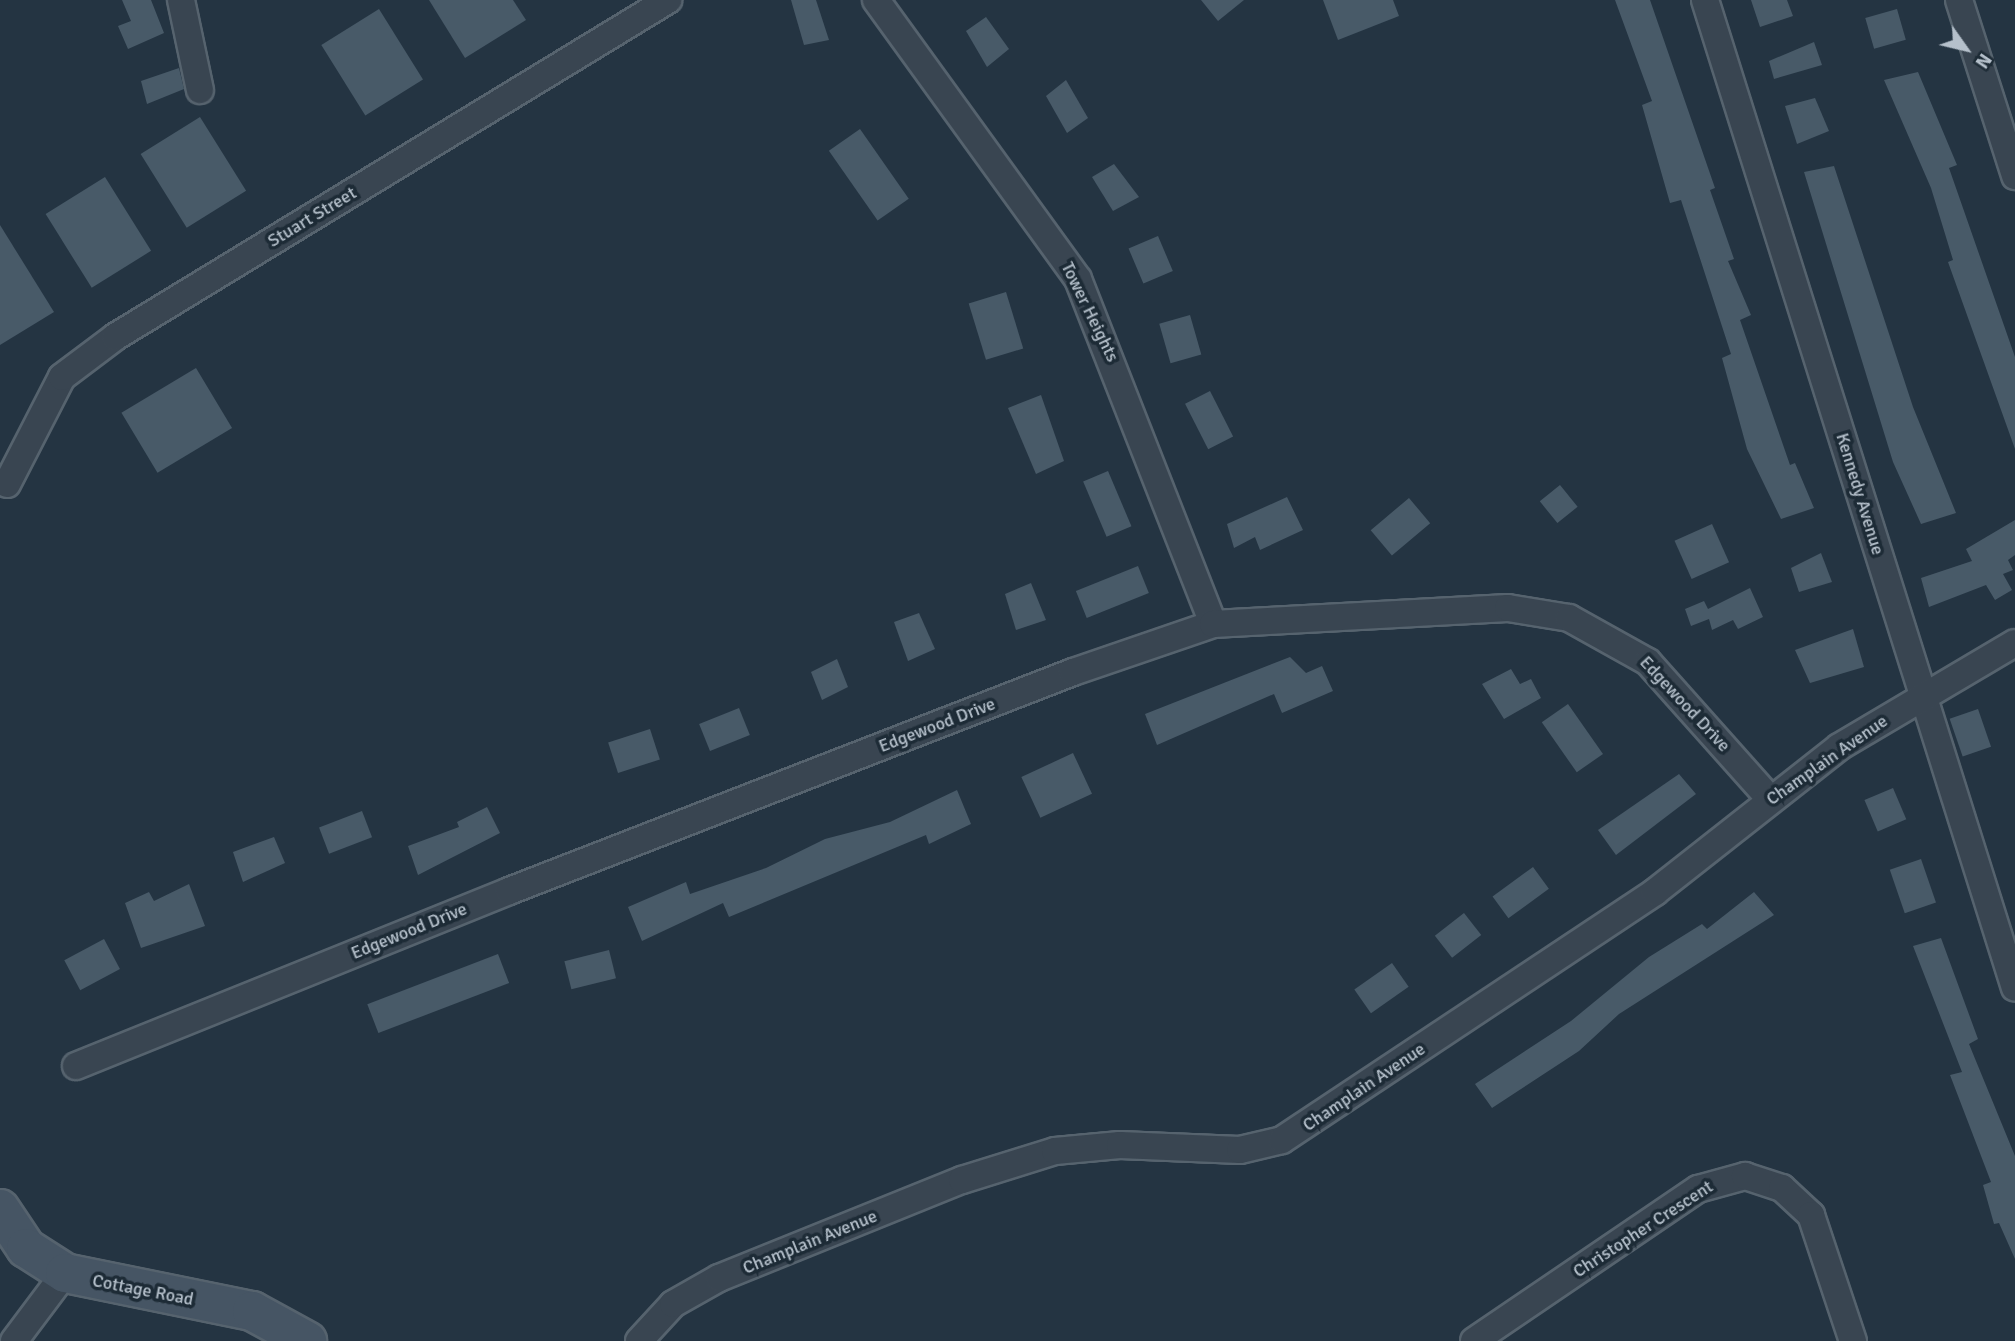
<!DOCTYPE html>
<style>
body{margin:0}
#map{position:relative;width:2015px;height:1341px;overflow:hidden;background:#243442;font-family:Signika,sans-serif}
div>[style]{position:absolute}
.building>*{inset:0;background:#485a68;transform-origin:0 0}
.roads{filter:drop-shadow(2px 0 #56636e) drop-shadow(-2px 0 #56636e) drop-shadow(0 2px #56636e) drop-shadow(0 -2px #56636e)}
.street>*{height:26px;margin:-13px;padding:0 13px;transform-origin:13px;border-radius:13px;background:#394551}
.secondary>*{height:38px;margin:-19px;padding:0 19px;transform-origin:19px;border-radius:19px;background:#465564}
span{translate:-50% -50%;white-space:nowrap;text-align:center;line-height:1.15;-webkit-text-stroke:7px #1d2b36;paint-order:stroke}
.street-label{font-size:18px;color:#b5c0cb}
.north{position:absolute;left:1931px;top:14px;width:70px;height:70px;-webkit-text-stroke:5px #1d2b36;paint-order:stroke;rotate:124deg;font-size:19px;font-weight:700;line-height:28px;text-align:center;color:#b5c0cb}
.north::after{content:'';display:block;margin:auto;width:24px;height:32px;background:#b5c0cb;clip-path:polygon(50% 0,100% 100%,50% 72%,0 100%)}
</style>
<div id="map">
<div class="building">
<div style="clip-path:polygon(122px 0,151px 0,164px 33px,128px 49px,118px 26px,131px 21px)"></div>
<div style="clip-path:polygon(429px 0,513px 0,526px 20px,465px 58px)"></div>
<div style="clip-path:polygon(791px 0,816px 0,829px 40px,804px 45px)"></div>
<div style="clip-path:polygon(1201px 0,1244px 0,1218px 21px)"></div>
<div style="clip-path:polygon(1323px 0,1393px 0,1399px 16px,1338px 40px)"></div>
<div style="clip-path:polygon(1615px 0,1650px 0,1715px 188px,1710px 190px,1734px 259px,1728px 261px,1751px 315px,1740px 320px,1790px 465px,1795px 463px,1814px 508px,1781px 519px,1747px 449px,1722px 358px,1731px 354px,1681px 200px,1670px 203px,1642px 105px,1652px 101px)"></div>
<div style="clip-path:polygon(1751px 0,1787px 0,1793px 16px,1760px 27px)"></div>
<div style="left:379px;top:9px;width:83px;height:68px;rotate:58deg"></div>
<div style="left:1897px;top:9px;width:32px;height:33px;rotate:74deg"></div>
<div style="clip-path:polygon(986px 17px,1009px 49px,987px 67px,966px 31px)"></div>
<div style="clip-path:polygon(1814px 42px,1822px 65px,1774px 79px,1769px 61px)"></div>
<div style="clip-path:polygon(179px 68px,184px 89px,147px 104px,141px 81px)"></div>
<div style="clip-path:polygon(1918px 72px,1957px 165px,1949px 168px,2015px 357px,2015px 449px,1948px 262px,1953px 260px,1931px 188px,1884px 80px)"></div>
<div style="clip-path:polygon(1066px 80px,1088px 118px,1067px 133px,1046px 96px)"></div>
<div style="clip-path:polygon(1815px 98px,1829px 131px,1797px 144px,1785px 106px)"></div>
<div style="left:200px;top:117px;width:87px;height:70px;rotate:58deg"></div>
<div style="left:860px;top:129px;width:85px;height:38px;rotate:55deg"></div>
<div style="clip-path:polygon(1114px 164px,1139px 197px,1113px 211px,1092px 177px)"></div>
<div style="clip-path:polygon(1834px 166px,1913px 407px,1956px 513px,1921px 524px,1893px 462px,1804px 172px)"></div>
<div style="left:105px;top:177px;width:87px;height:70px;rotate:58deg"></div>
<div style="clip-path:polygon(0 225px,54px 312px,0 345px)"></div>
<div style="left:1158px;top:236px;width:38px;height:32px;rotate:67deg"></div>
<div style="left:1006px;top:292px;width:59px;height:39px;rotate:73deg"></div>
<div style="left:1190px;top:315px;width:41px;height:32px;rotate:74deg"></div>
<div style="left:196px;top:368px;width:70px;height:87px;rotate:59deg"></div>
<div style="left:1210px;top:391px;width:51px;height:28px;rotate:63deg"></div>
<div style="clip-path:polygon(1041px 395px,1064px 461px,1036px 474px,1008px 408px)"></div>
<div style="left:1108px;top:471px;width:60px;height:27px;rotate:67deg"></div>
<div style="left:1560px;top:485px;width:28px;height:26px;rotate:51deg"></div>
<div style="clip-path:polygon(1287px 497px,1303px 530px,1260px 550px,1255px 537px,1234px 548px,1227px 524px)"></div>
<div style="left:1409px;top:498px;width:33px;height:50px;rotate:50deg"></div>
<div style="clip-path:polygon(2015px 520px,2015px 555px,2008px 560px,2013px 570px,2003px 574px,2012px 590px,1995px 600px,1986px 585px,1929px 607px,1921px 578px,1972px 561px,1966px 549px)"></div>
<div style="left:1712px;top:524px;width:42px;height:41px;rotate:66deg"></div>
<div style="clip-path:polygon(1821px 553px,1832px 582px,1799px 592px,1791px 568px)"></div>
<div style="left:1138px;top:566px;width:29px;height:67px;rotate:68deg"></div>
<div style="clip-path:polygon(1031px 583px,1046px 620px,1016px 630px,1005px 594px)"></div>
<div style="clip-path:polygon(1750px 588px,1763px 617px,1738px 629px,1733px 620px,1712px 630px,1709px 619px,1691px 626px,1685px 609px,1704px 601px,1708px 609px)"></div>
<div style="clip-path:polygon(919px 613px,935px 649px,908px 661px,894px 622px)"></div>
<div style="clip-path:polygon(1853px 629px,1864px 667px,1810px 683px,1795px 650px)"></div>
<div style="clip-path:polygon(1290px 657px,1306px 673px,1322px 666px,1333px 691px,1282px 713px,1274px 694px,1157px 745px,1145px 714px)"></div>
<div style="clip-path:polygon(837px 659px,848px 687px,822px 700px,811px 672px)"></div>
<div style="clip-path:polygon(1511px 669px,1520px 684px,1531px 679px,1541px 698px,1504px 719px,1482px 684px)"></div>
<div style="left:1568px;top:704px;width:61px;height:32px;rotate:55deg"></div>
<div style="left:739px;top:708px;width:29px;height:43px;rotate:68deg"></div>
<div style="left:1978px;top:709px;width:40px;height:30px;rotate:71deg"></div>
<div style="left:650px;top:729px;width:32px;height:44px;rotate:72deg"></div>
<div style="left:1073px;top:753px;width:45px;height:57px;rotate:65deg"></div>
<div style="clip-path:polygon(1679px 774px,1696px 794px,1616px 855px,1598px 830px)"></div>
<div style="left:1893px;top:788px;width:34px;height:31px;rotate:67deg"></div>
<div style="clip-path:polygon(957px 790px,971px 824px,929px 844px,926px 835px,729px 917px,723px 903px,642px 941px,628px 907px,686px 882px,690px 894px,766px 868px,825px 839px,890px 822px)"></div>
<div style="clip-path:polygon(487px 807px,500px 833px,418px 875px,408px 846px,459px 827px,457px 822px)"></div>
<div style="left:362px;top:811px;width:28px;height:46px;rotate:69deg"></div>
<div style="clip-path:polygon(274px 837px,285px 863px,243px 882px,233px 852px)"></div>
<div style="left:1921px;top:859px;width:46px;height:33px;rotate:71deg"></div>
<div style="left:1533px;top:867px;width:27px;height:50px;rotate:54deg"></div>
<div style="clip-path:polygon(189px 884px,205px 926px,141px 948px,125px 903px,149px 892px,154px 901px)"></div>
<div style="clip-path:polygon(1754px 892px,1774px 915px,1619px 1014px,1579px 1051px,1492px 1108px,1475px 1084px,1571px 1021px,1649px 957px,1702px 924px,1707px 929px)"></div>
<div style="left:1464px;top:913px;width:28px;height:37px;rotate:52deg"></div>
<div style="clip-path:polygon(1941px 938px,1978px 1039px,1969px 1044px,2015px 1156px,2015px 1259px,1999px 1223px,1994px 1224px,1983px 1185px,1991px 1182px,1950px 1075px,1962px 1072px,1913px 946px)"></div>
<div style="left:104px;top:939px;width:34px;height:45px;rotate:62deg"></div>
<div style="left:609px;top:950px;width:29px;height:46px;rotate:76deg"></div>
<div style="left:498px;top:954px;width:31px;height:140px;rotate:69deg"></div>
<div style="left:1392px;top:963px;width:29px;height:46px;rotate:55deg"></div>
</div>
<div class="roads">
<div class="street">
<div style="left:181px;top:0;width:92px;rotate:78.1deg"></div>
<div style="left:876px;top:0;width:344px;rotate:54.1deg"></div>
<div style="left:1078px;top:279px;width:370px;rotate:68.6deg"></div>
<div style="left:1705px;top:0;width:1035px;rotate:72.58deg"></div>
<div style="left:1959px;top:0;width:185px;rotate:72.3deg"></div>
<div style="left:7px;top:484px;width:120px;rotate:-62.8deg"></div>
<div style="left:62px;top:377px;width:66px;rotate:-37deg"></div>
<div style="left:115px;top:337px;width:648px;rotate:-31.36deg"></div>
<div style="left:76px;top:1066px;width:467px;rotate:-22deg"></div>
<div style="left:509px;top:891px;width:605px;rotate:-21.22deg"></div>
<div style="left:1073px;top:672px;width:148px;rotate:-18.9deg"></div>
<div style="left:1213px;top:624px;width:295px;rotate:-3.1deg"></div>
<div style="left:1508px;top:608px;width:62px;rotate:9.3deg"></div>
<div style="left:1569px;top:618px;width:90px;rotate:29.1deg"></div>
<div style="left:1648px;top:662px;width:183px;rotate:48.3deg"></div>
<div style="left:14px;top:1341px;width:85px;rotate:-53.1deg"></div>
<div style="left:639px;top:1341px;width:50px;rotate:-47.4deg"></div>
<div style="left:673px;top:1304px;width:53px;rotate:-29.5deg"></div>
<div style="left:719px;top:1278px;width:262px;rotate:-22deg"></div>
<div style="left:962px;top:1180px;width:97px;rotate:-17.3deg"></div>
<div style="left:1055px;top:1151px;width:65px;rotate:-5.3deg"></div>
<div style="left:1120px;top:1145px;width:120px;rotate:2.4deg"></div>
<div style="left:1240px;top:1150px;width:43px;rotate:-13.4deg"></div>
<div style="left:1282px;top:1140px;width:448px;rotate:-33.6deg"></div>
<div style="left:1655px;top:892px;width:234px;rotate:-38.2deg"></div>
<div style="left:1839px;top:747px;width:204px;rotate:-30.6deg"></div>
<div style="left:1474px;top:1341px;width:271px;rotate:-34.2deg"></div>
<div style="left:1698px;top:1189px;width:49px;rotate:-15.5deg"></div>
<div style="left:1745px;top:1176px;width:39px;rotate:18deg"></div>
<div style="left:1782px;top:1188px;width:40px;rotate:43deg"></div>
<div style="left:1811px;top:1215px;width:133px;rotate:71.6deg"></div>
</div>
<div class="secondary">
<div style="left:0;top:1209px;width:47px;rotate:56.3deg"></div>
<div style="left:26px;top:1248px;width:46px;rotate:32.7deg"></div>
<div style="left:65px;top:1273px;width:191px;rotate:11.5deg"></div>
<div style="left:252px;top:1311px;width:63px;rotate:28.6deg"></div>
</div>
</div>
<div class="street-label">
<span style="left:312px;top:217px;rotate:-31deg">Stuart Street</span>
<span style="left:1090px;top:312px;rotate:64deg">Tower Heights</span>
<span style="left:1860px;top:494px;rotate:73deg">Kennedy Avenue</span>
<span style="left:1685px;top:704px;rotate:47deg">Edgewood Drive</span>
<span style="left:937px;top:725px;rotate:-21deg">Edgewood Drive</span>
<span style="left:1827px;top:760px;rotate:-35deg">Champlain Avenue</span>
<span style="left:409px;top:931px;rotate:-22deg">Edgewood Drive</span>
<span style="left:1364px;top:1087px;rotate:-34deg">Champlain Avenue</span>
<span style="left:1643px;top:1229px;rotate:-33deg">Christopher Crescent</span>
<span style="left:810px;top:1242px;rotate:-22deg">Champlain Avenue</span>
<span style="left:143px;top:1290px;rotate:11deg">Cottage Road</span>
</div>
<div class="north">N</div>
</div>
